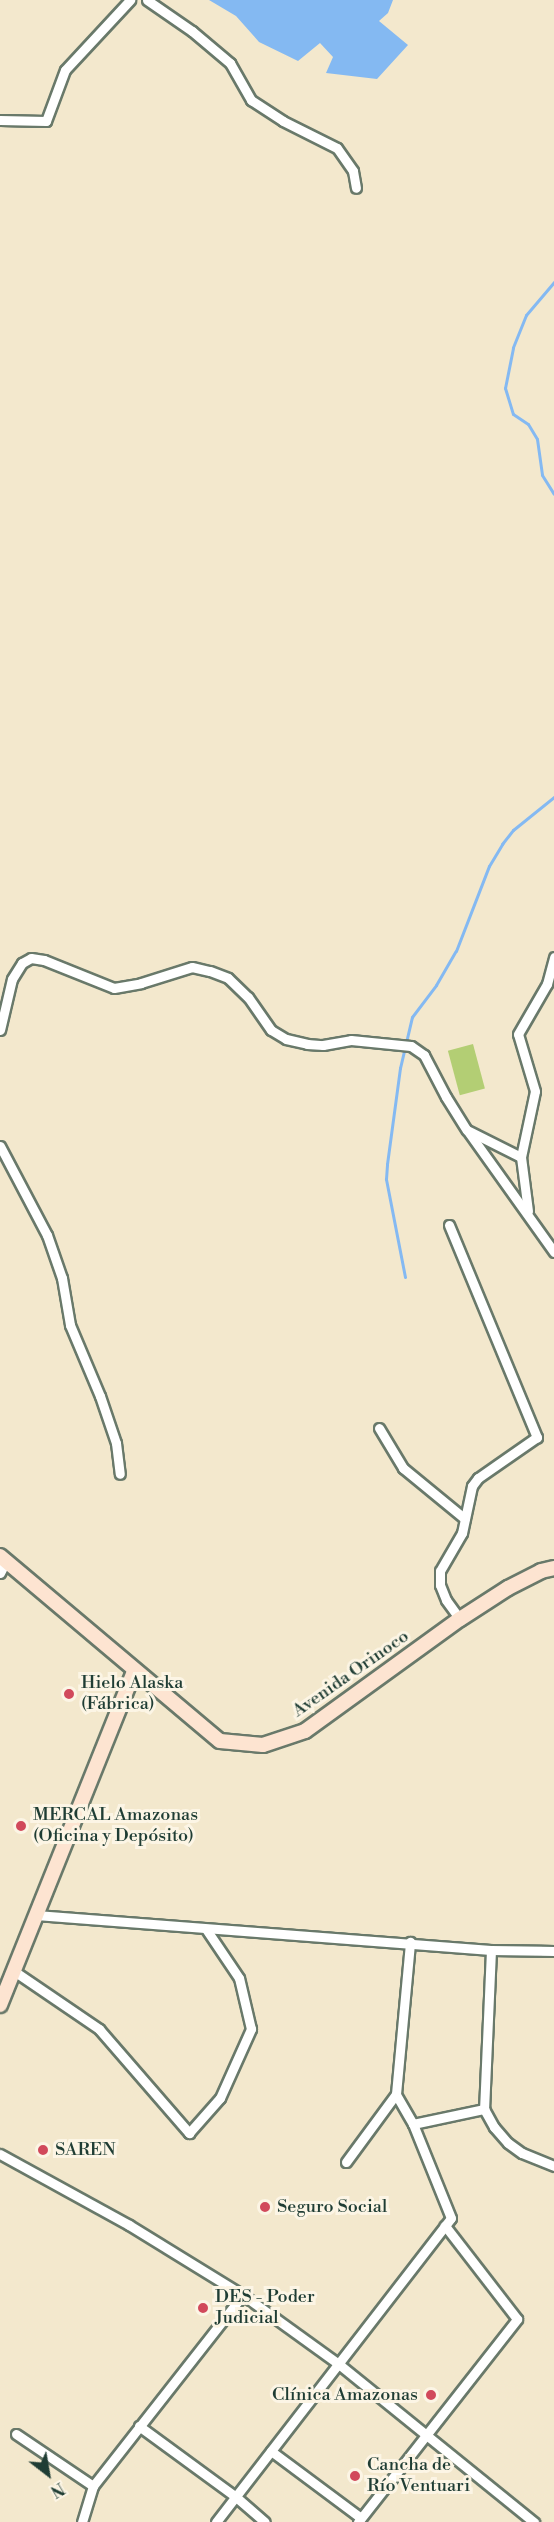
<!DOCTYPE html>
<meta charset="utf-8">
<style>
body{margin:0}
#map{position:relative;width:554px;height:2522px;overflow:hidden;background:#f3e8cd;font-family:"Libre Bodoni",serif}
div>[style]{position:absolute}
.green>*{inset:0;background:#b3ce74;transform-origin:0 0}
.water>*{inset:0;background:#84b9f2}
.stream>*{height:3px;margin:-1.5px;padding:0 1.5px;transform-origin:1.5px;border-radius:1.5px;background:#84b9f2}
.roads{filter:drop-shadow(2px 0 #69796a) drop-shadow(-2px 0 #69796a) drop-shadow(0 2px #69796a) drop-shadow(0 -2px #69796a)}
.street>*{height:9px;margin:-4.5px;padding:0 4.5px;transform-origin:4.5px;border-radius:4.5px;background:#fff}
.secondary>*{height:14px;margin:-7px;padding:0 7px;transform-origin:7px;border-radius:7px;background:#fde4d1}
.dots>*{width:16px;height:16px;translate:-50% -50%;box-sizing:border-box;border:3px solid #fcf5e5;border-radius:50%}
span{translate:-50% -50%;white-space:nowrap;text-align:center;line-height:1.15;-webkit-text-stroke:6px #fcf5e5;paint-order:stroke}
.street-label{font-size:18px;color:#1f3d34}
.poi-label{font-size:18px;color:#1f3d34}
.left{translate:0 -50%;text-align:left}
.right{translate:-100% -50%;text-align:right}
.north{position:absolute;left:18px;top:2444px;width:60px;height:60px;-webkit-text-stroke:4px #fcf5e5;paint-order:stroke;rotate:149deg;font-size:16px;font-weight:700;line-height:24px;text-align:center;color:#1f3d34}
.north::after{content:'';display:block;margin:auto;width:21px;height:27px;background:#1f3d34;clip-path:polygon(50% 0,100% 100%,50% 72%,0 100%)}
</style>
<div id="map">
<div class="green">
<div style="left:473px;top:1044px;width:46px;height:26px;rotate:75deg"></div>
</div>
<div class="water">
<div style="clip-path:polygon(209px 0,393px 0,388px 13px,379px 21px,408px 45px,377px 79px,326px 73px,333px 57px,320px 43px,298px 61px,259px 42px,236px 16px)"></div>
</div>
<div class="stream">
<div style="left:554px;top:282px;width:43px;rotate:130.3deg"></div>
<div style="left:526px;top:315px;width:35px;rotate:112deg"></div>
<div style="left:513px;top:348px;width:41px;rotate:101.3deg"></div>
<div style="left:505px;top:388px;width:27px;rotate:73deg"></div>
<div style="left:513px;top:414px;width:18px;rotate:34deg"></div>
<div style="left:528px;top:424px;width:17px;rotate:59deg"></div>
<div style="left:537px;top:439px;width:36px;rotate:82deg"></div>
<div style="left:542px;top:475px;width:22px;rotate:58deg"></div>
<div style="left:405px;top:1277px;width:100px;rotate:-101deg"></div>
<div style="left:386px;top:1179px;width:15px;rotate:-86deg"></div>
<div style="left:387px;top:1164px;width:97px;rotate:-82.3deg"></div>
<div style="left:400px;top:1068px;width:52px;rotate:-76.8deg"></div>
<div style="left:412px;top:1017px;width:40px;rotate:-53deg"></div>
<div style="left:436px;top:985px;width:39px;rotate:-60deg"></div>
<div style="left:456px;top:951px;width:91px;rotate:-68.8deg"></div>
<div style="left:489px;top:866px;width:26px;rotate:-59deg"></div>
<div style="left:502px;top:844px;width:18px;rotate:-52deg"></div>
<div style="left:513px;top:830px;width:53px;rotate:-38.8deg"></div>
</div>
<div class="roads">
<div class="street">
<div style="left:147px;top:0;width:55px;rotate:34.6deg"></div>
<div style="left:192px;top:31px;width:50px;rotate:40.1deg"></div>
<div style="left:230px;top:63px;width:43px;rotate:60.4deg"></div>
<div style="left:251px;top:100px;width:38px;rotate:33deg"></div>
<div style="left:283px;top:121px;width:60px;rotate:26.6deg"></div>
<div style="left:337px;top:148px;width:28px;rotate:55deg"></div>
<div style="left:353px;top:171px;width:17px;rotate:80deg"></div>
<div style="left:0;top:120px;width:46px;rotate:1.2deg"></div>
<div style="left:46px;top:121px;width:54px;rotate:-69.6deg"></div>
<div style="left:65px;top:70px;width:96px;rotate:-47.1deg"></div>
<div style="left:0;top:1030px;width:52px;rotate:-76.8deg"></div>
<div style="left:12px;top:979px;width:19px;rotate:-58deg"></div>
<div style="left:22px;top:963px;width:10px;rotate:-29deg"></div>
<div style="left:31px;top:958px;width:13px;rotate:9deg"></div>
<div style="left:44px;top:960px;width:75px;rotate:21.8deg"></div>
<div style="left:114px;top:988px;width:27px;rotate:-10deg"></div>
<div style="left:141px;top:983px;width:53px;rotate:-17.4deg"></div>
<div style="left:192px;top:967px;width:18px;rotate:13deg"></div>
<div style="left:210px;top:971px;width:19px;rotate:21deg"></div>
<div style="left:228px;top:978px;width:28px;rotate:44deg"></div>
<div style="left:248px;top:997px;width:40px;rotate:55.1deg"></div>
<div style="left:271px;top:1030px;width:17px;rotate:31deg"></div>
<div style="left:286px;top:1039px;width:22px;rotate:13deg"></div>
<div style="left:307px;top:1044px;width:16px;rotate:4deg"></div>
<div style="left:323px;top:1045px;width:28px;rotate:-10deg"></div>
<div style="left:351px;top:1040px;width:60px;rotate:5.7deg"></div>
<div style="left:411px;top:1046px;width:16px;rotate:35deg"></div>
<div style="left:424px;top:1055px;width:47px;rotate:62.4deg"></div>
<div style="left:446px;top:1097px;width:39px;rotate:58deg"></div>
<div style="left:467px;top:1130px;width:150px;rotate:54.5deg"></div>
<div style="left:469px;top:1131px;width:58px;rotate:26.6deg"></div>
<div style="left:0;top:1146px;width:101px;rotate:62.2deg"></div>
<div style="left:47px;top:1235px;width:46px;rotate:70.8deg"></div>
<div style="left:62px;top:1278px;width:48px;rotate:80.3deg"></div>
<div style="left:70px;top:1325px;width:77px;rotate:67.1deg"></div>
<div style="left:100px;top:1396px;width:50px;rotate:71.2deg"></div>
<div style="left:116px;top:1443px;width:31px;rotate:83deg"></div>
<div style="left:528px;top:1211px;width:54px;rotate:-97.4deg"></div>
<div style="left:521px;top:1157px;width:67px;rotate:-78deg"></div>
<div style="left:535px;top:1091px;width:59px;rotate:-106.6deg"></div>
<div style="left:518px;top:1034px;width:58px;rotate:-59.9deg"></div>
<div style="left:547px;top:984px;width:28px;rotate:-75deg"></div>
<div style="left:449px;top:1225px;width:230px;rotate:67.5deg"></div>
<div style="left:537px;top:1437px;width:72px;rotate:145.2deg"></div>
<div style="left:478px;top:1478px;width:10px;rotate:127deg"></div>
<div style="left:472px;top:1486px;width:48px;rotate:102deg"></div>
<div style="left:462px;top:1533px;width:44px;rotate:120.1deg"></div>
<div style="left:440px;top:1571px;width:14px;rotate:90deg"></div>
<div style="left:440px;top:1585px;width:16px;rotate:68deg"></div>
<div style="left:446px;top:1600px;width:24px;rotate:54deg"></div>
<div style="left:379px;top:1428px;width:47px;rotate:59deg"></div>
<div style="left:403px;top:1468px;width:80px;rotate:39.4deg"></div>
<div style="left:0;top:1573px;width:13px;rotate:-63deg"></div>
<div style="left:36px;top:1915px;width:456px;rotate:4.4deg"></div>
<div style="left:491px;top:1950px;width:63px;rotate:0.9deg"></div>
<div style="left:491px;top:1950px;width:159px;rotate:92.5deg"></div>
<div style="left:484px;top:2109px;width:21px;rotate:61deg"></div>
<div style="left:494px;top:2127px;width:21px;rotate:49deg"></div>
<div style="left:508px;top:2143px;width:17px;rotate:36deg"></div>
<div style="left:522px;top:2153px;width:35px;rotate:22deg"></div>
<div style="left:14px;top:1971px;width:103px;rotate:34.3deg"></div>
<div style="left:99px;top:2029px;width:138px;rotate:49.1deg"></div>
<div style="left:189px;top:2133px;width:47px;rotate:-48.5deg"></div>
<div style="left:220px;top:2098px;width:76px;rotate:-65.8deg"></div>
<div style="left:251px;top:2029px;width:52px;rotate:-103.2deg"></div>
<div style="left:239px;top:1978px;width:59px;rotate:-124deg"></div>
<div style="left:413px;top:2124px;width:73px;rotate:-11.9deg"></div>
<div style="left:0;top:2154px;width:147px;rotate:28.8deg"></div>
<div style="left:129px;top:2225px;width:134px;rotate:31.6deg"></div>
<div style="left:243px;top:2295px;width:120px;rotate:35.8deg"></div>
<div style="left:340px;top:2365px;width:250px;rotate:39deg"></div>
<div style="left:346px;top:2162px;width:84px;rotate:-53.7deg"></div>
<div style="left:139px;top:2426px;width:120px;rotate:36.2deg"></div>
<div style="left:236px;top:2497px;width:38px;rotate:41deg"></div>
<div style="left:16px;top:2434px;width:93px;rotate:34deg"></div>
<div style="left:271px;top:2451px;width:112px;rotate:36.7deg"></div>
<div style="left:82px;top:2522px;width:38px;rotate:-73deg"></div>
<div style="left:93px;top:2486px;width:243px;rotate:-51.9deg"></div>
<div style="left:216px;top:2522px;width:384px;rotate:-52.3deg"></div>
<div style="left:451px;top:2218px;width:101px;rotate:-112deg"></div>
<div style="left:413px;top:2124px;width:34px;rotate:-120deg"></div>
<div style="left:396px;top:2094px;width:153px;rotate:-84.7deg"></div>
<div style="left:358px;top:2522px;width:258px;rotate:-51.9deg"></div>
<div style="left:517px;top:2319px;width:118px;rotate:-127.7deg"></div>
</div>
<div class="secondary">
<div style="left:0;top:1556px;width:287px;rotate:40.1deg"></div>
<div style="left:220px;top:1741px;width:43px;rotate:5.3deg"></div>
<div style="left:263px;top:1745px;width:44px;rotate:-18.4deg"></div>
<div style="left:305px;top:1731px;width:191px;rotate:-35.9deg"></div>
<div style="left:460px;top:1619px;width:57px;rotate:-32.9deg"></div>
<div style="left:508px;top:1588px;width:37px;rotate:-27deg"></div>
<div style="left:541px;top:1571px;width:13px;rotate:-13deg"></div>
<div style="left:0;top:2005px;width:360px;rotate:-68.1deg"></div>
</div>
</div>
<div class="dots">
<div style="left:69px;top:1694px;background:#d1495b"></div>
<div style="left:21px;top:1826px;background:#d1495b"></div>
<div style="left:43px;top:2150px;background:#d1495b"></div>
<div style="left:265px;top:2207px;background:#d1495b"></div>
<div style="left:203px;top:2308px;background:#d1495b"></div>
<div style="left:431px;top:2395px;background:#d1495b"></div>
<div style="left:355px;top:2476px;background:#d1495b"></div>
</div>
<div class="street-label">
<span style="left:351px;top:1674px;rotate:-35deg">Avenida Orinoco</span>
</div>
<div class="poi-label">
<span class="left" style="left:81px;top:1694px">Hielo Alaska<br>(Fábrica)</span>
<span class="left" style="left:33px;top:1826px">MERCAL Amazonas<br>(Oficina y Depósito)</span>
<span class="left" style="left:55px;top:2150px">SAREN</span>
<span class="left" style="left:277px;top:2207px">Seguro Social</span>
<span class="left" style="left:215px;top:2308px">DES - Poder<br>Judicial</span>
<span class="right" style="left:418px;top:2395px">Clínica Amazonas</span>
<span class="left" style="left:367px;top:2476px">Cancha de<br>Río Ventuari</span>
</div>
<div class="north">N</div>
</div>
